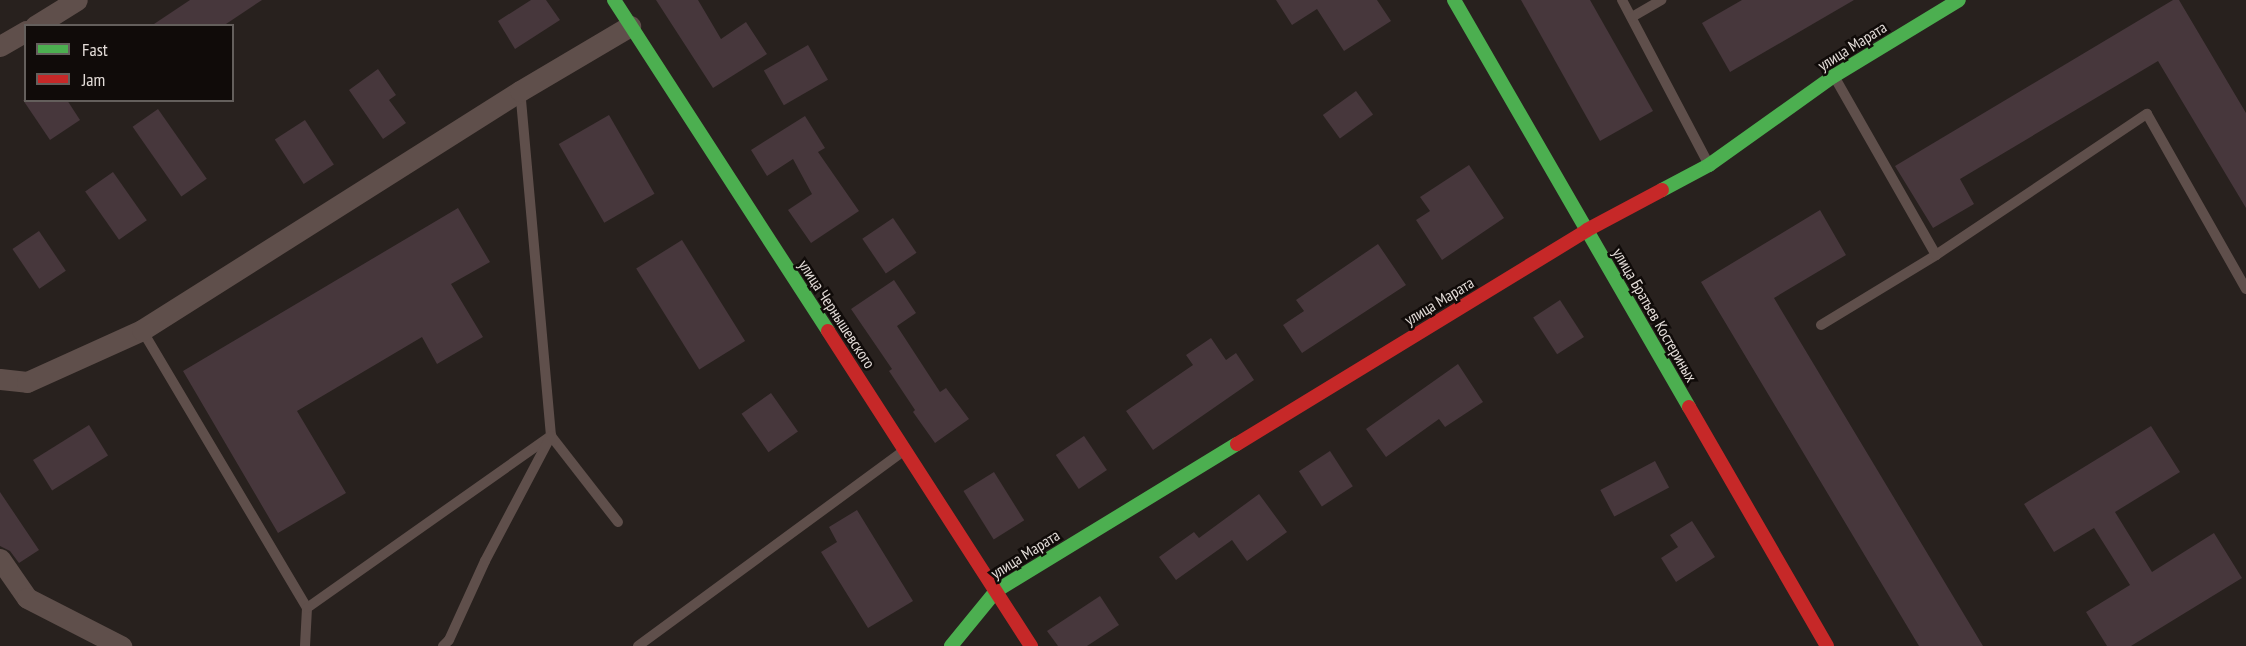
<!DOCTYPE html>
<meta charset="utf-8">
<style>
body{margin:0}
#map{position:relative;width:2246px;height:646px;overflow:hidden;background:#28211e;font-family:"PT Sans Narrow",sans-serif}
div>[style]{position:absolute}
.building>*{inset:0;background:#47373c;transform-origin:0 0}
.lane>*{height:10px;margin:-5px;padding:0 5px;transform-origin:5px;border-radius:5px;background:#5f4f4b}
.street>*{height:21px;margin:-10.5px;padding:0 10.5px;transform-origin:10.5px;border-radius:10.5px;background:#5f4f4b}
.fast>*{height:14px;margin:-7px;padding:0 7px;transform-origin:7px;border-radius:7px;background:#4caf50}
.jam>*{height:14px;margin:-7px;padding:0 7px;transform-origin:7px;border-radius:7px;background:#c62828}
span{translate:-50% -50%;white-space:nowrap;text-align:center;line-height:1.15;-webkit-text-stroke:5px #100b09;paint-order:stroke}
.street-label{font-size:16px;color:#e3dcd8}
.legend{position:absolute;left:24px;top:24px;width:210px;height:78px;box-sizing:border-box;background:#100b09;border:2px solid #645f5c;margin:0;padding:8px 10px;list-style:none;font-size:18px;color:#e3dcd8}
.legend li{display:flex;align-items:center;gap:12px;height:30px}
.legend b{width:30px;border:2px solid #645f5c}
</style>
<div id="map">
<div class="building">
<div style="clip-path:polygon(190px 0,262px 0,223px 26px,151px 26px)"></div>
<div style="clip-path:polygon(531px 0,546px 0,560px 20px,515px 49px,498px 21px)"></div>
<div style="clip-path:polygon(656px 0,698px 0,721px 39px,746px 22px,767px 54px,713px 88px)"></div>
<div style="clip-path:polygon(1276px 0,1377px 0,1391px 21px,1344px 51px,1317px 9px,1292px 25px)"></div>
<div style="clip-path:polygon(1521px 0,1590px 0,1653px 111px,1600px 141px)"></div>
<div style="clip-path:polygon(1742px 0,1854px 0,1730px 72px,1702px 23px)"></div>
<div style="clip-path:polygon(2173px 0,2179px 0,2246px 113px,2246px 208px,2158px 61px,1960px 179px,1974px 204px,1933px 228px,1895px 166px)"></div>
<div style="left:808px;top:45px;width:40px;height:51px;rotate:60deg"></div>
<div style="clip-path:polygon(378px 69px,396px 95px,389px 100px,406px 123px,383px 139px,349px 90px)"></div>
<div style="left:1356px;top:91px;width:29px;height:41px;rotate:54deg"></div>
<div style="clip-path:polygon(23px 100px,67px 100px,80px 120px,50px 140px)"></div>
<div style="left:158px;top:109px;width:85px;height:31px;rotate:55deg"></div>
<div style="left:609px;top:115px;width:91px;height:58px;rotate:60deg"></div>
<div style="clip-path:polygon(805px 116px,825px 148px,818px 152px,859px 211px,811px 243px,788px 210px,812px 194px,793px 159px,767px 176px,751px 150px)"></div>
<div style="left:305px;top:120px;width:53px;height:36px;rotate:57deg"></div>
<div style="clip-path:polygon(1469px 165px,1504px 218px,1442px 260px,1416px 220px,1430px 211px,1420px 197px)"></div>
<div style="left:113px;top:172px;width:59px;height:34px;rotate:55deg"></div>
<div style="clip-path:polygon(458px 208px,490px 262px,451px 284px,483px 337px,437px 364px,422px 337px,297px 411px,346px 493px,278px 533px,183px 371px)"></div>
<div style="clip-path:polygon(1820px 210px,1846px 255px,1774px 298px,1983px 646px,1919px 646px,1701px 282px)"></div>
<div style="left:893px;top:218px;width:42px;height:37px;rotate:56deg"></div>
<div style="left:39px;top:231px;width:48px;height:32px;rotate:56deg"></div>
<div style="left:682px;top:240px;width:119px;height:54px;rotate:58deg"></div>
<div style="clip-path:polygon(1378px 244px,1406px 285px,1302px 353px,1283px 325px,1304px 311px,1296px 300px)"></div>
<div style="clip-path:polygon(894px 280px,916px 313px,897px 326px,940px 392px,946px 388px,969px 419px,935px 443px,913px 412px,915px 410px,889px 371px,892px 369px,851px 309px)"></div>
<div style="left:1560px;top:300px;width:44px;height:32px;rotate:57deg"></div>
<div style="clip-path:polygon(1211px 338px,1226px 360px,1236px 353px,1254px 380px,1153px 450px,1126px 411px,1193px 365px,1186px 355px)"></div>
<div style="clip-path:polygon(1458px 364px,1483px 402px,1445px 427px,1439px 419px,1386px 457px,1366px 429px)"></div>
<div style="left:771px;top:393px;width:47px;height:36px;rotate:55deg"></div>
<div style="left:89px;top:425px;width:36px;height:66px;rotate:58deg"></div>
<div style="clip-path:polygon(2151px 426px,2180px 472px,2115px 512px,2152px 572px,2214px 533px,2242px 578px,2131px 646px,2107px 646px,2086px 612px,2130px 585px,2094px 528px,2054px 552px,2024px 504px)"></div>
<div style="left:1084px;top:436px;width:41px;height:34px;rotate:56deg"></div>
<div style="left:1330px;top:451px;width:42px;height:37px;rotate:57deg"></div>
<div style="left:1655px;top:461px;width:30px;height:62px;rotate:62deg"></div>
<div style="left:994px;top:472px;width:57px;height:36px;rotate:58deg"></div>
<div style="clip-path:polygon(0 492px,39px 550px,19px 563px,10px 551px,0 546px)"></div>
<div style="clip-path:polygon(1259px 494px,1287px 532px,1247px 561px,1232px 540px,1176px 580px,1159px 557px,1194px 532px,1199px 538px)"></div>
<div style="clip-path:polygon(857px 510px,913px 601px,868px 628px,821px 552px,837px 542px,829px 527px)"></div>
<div style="clip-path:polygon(1692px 521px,1715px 557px,1676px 582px,1661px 558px,1678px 547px,1670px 535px)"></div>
<div style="clip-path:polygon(1100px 596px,1119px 625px,1087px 646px,1058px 646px,1047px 631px)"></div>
</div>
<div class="lane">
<div style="left:1622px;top:0;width:187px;rotate:62.2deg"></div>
<div style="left:1632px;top:17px;width:34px;rotate:-30deg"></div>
<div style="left:1936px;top:255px;width:254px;rotate:-33.8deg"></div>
<div style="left:2147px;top:114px;width:201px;rotate:60.5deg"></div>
<div style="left:1821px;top:325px;width:135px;rotate:-31.3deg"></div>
<div style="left:1936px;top:255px;width:204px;rotate:-119.7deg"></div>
<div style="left:142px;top:330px;width:323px;rotate:59.3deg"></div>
<div style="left:307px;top:608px;width:38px;rotate:93deg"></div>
<div style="left:307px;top:608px;width:299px;rotate:-35.2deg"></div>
<div style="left:551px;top:436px;width:346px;rotate:-95.1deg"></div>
<div style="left:443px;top:646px;width:8px;rotate:-45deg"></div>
<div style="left:449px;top:640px;width:87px;rotate:-65.5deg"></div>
<div style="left:485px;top:561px;width:141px;rotate:-62.2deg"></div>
<div style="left:551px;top:436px;width:109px;rotate:52.1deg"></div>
<div style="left:638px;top:646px;width:329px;rotate:-36.3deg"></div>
</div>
<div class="street">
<div style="left:35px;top:26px;width:49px;rotate:-31.8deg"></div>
<div style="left:0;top:46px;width:30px;rotate:-30deg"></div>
<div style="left:0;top:379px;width:27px;rotate:6deg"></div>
<div style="left:27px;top:382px;width:126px;rotate:-24.3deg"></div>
<div style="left:142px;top:330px;width:447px;rotate:-32.3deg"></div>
<div style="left:520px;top:91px;width:128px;rotate:-30.6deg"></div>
<div style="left:0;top:559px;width:47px;rotate:55.3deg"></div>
<div style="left:27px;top:598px;width:106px;rotate:27.1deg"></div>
</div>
<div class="fast">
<div style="left:614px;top:0;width:394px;rotate:57.1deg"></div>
<div style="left:1454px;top:0;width:470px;rotate:60deg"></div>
<div style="left:1662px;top:190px;width:53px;rotate:-28deg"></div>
<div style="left:1709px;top:165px;width:153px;rotate:-35.5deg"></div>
<div style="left:1834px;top:76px;width:146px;rotate:-31.3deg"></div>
<div style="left:951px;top:646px;width:71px;rotate:-50.7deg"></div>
<div style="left:996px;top:591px;width:282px;rotate:-31.4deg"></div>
</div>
<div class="jam">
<div style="left:828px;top:331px;width:375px;rotate:57.2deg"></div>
<div style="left:1689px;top:407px;width:276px;rotate:60deg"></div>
<div style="left:1237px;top:444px;width:410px;rotate:-31.4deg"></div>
<div style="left:1587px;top:230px;width:85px;rotate:-28.1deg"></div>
</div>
<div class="street-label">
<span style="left:1852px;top:46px;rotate:-32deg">улица Марата</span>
<span style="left:1439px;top:301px;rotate:-31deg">улица Марата</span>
<span style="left:837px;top:314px;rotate:57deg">улица Чернышевского</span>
<span style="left:1655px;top:315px;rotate:60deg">улица Братьев Костериных</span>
<span style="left:1025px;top:554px;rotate:-32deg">улица Марата</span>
</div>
<ul class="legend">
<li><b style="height:8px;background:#4caf50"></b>Fast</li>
<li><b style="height:8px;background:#c62828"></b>Jam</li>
</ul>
</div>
